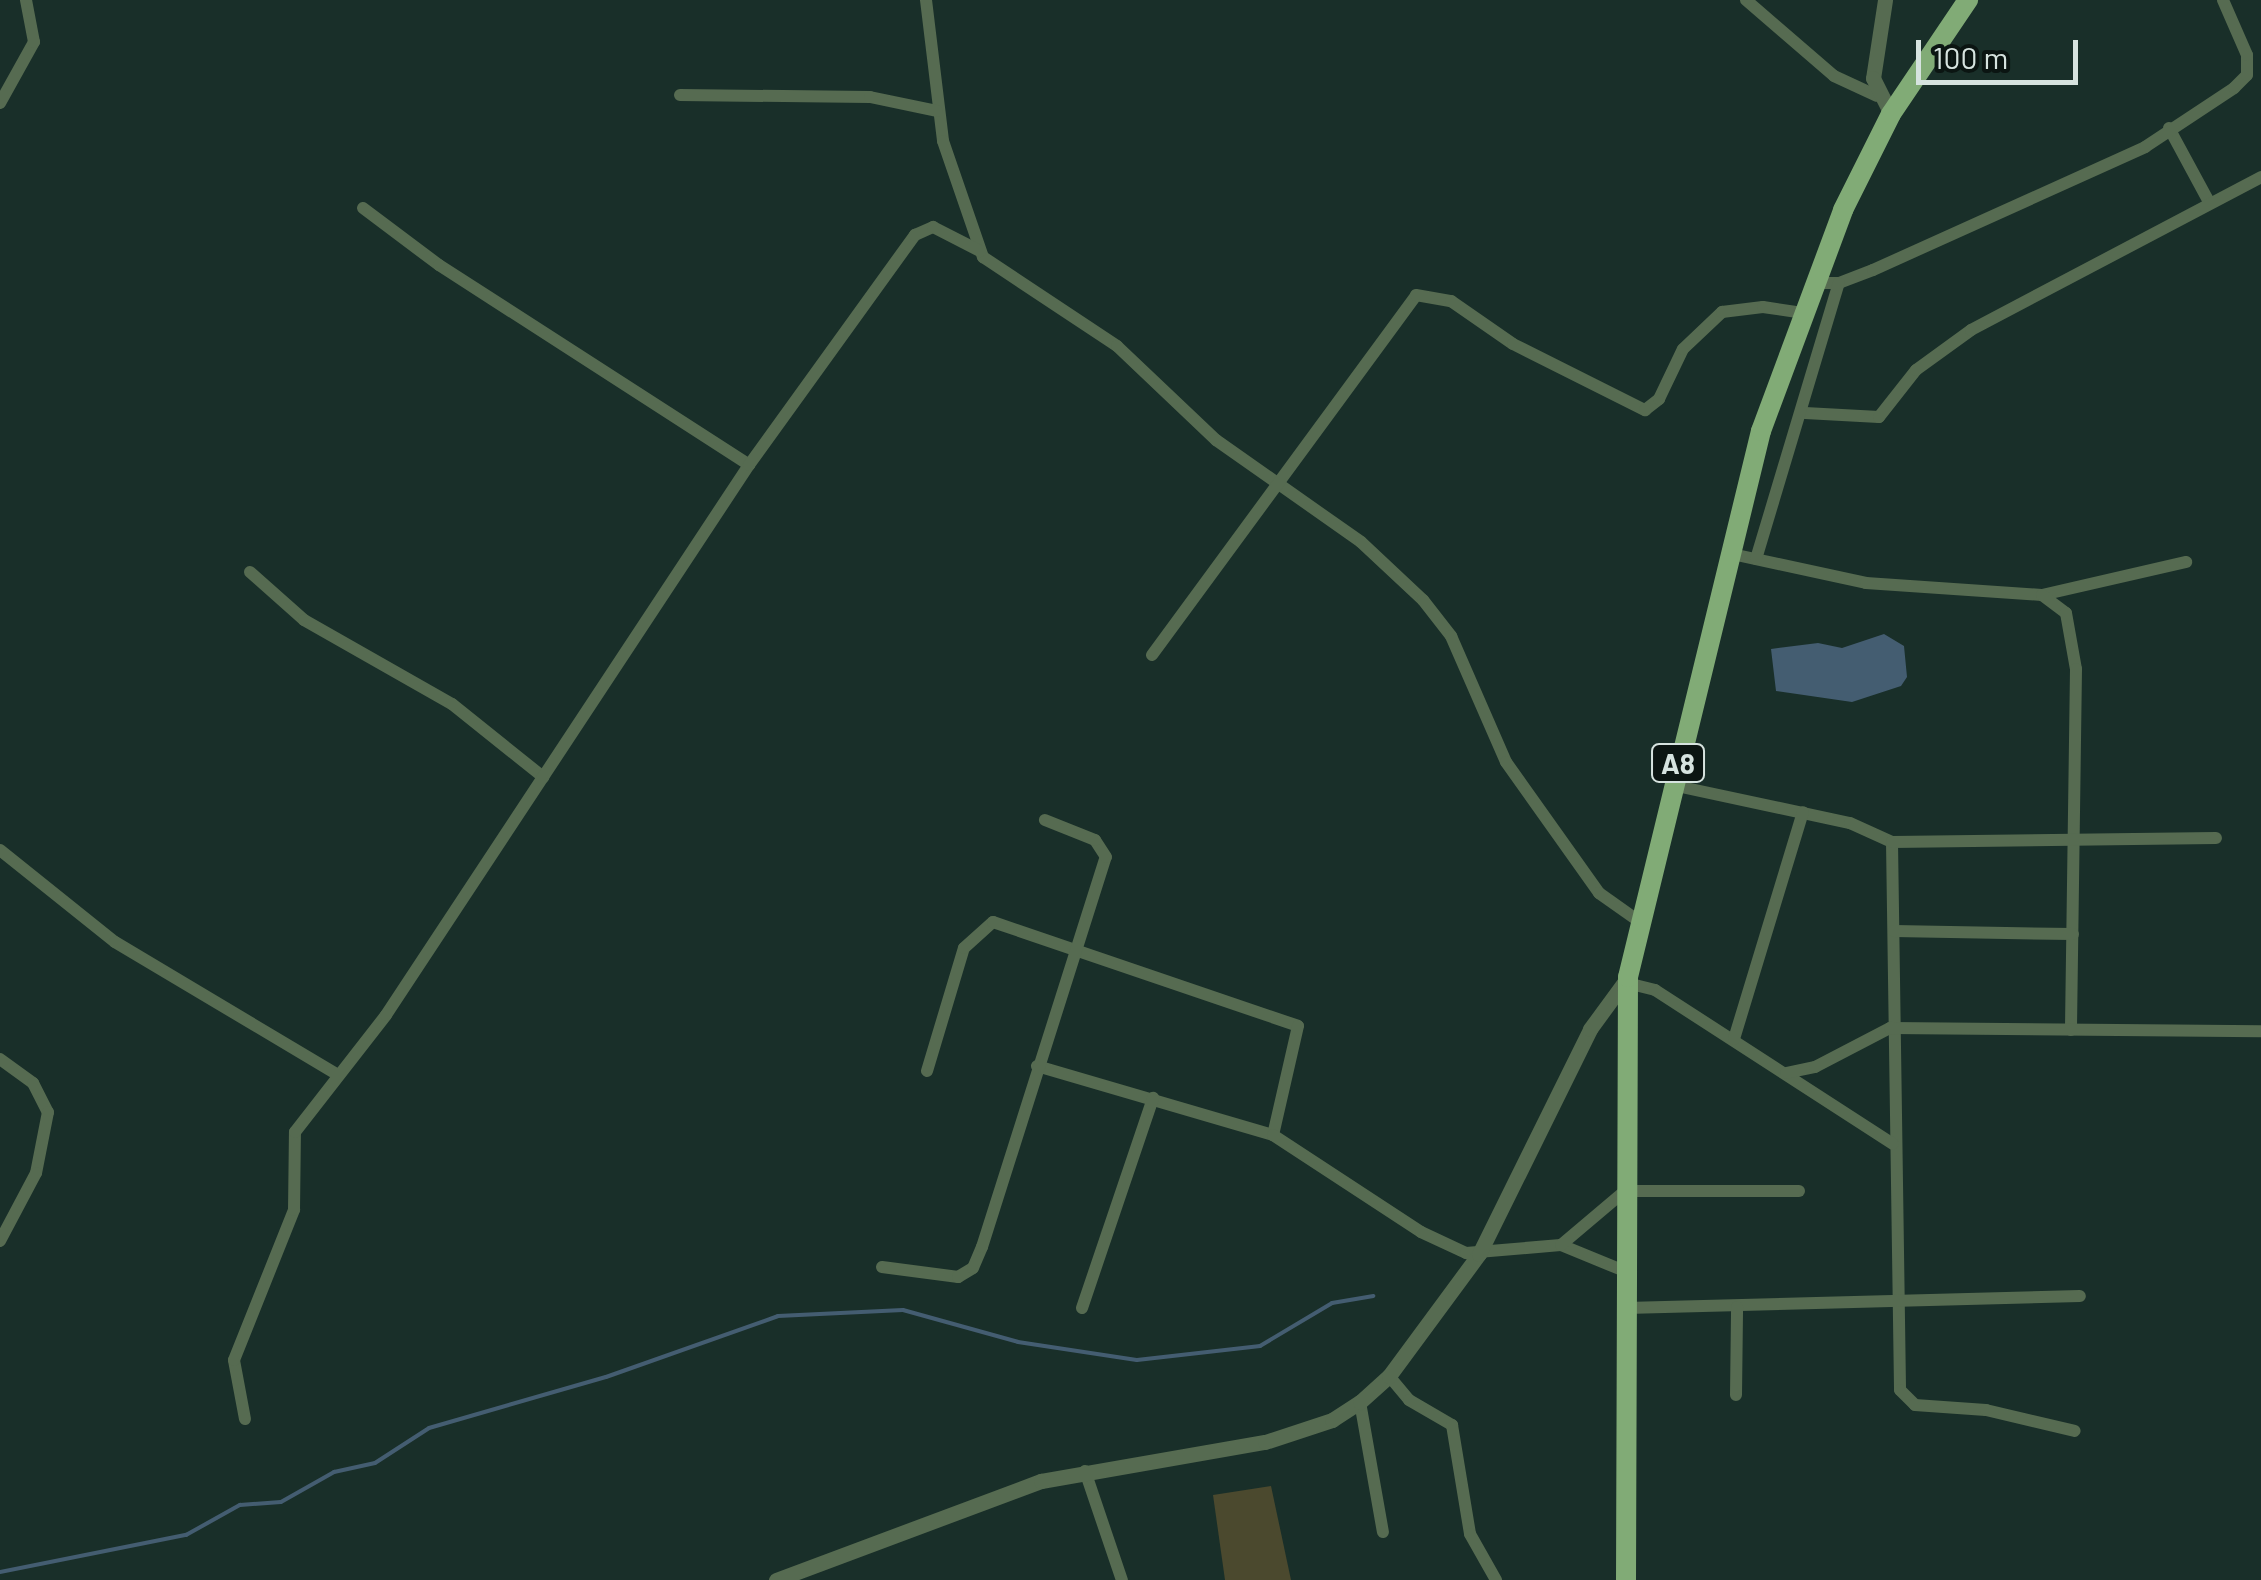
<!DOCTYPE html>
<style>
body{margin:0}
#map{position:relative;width:2261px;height:1580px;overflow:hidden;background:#192f29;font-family:Barlow,sans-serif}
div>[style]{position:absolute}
.green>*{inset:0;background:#4b492e}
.water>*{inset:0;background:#445d71}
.stream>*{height:4px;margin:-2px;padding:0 2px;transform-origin:2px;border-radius:2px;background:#445d71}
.minor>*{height:12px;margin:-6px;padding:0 6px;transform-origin:6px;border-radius:6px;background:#566b51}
.tertiary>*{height:15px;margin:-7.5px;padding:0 7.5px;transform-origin:7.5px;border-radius:7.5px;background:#566b51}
.primary>*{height:20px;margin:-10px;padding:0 10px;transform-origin:10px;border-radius:10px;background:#81ab76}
span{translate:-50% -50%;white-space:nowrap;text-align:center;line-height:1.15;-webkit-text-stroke:10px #0b1512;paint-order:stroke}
.shield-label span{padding:2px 8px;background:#0b1512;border:2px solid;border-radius:8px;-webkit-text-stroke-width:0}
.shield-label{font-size:28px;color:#d6e3df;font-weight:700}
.scale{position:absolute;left:1916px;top:40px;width:162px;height:45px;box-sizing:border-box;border:5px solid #d6e3df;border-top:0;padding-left:12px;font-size:30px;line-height:35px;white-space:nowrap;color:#d6e3df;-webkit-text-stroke:8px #0b1512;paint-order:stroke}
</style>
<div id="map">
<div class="green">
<div style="clip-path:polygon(1271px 1486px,1291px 1580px,1225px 1580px,1213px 1495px)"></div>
</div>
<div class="water">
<div style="clip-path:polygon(1884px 634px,1904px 646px,1907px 677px,1901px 686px,1852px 702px,1776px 691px,1771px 649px,1818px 643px,1842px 648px)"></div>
</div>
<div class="stream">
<div style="left:0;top:1572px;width:190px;rotate:-11.3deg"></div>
<div style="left:186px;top:1535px;width:62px;rotate:-29.1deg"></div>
<div style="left:240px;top:1505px;width:41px;rotate:-4.2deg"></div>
<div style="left:281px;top:1502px;width:61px;rotate:-29.5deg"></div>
<div style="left:334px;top:1472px;width:42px;rotate:-12.4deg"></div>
<div style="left:375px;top:1463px;width:64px;rotate:-32.9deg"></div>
<div style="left:429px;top:1428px;width:184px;rotate:-16.1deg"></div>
<div style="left:606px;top:1377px;width:182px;rotate:-19.5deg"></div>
<div style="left:778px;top:1316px;width:125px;rotate:-2.7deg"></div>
<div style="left:903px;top:1310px;width:119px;rotate:15.5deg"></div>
<div style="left:1018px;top:1342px;width:120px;rotate:8.6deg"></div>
<div style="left:1137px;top:1360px;width:124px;rotate:-6.5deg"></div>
<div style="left:1260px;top:1346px;width:84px;rotate:-30.8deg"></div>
<div style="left:1332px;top:1303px;width:42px;rotate:-9.7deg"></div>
</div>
<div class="minor">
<div style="left:926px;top:0;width:142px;rotate:83.1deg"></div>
<div style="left:943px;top:141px;width:123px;rotate:71deg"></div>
<div style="left:983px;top:257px;width:161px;rotate:33.6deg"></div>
<div style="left:1117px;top:346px;width:137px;rotate:43.5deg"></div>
<div style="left:1216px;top:440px;width:177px;rotate:35.1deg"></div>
<div style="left:1361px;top:542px;width:85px;rotate:43.1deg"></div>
<div style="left:1423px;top:600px;width:46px;rotate:52.1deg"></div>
<div style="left:1451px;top:636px;width:137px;rotate:66.4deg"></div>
<div style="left:1506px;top:762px;width:161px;rotate:54.6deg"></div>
<div style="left:1599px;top:893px;width:50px;rotate:35.3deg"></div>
<div style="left:1746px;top:0;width:116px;rotate:40.8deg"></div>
<div style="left:1834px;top:76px;width:47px;rotate:24.9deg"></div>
<div style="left:680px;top:95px;width:190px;rotate:0.6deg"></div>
<div style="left:870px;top:97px;width:68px;rotate:11.8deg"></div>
<div style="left:0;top:103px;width:70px;rotate:-60.9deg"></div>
<div style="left:34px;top:42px;width:43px;rotate:-100.8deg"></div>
<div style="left:2169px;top:128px;width:84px;rotate:61.6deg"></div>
<div style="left:363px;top:208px;width:95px;rotate:36.9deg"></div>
<div style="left:439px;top:265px;width:369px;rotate:32.8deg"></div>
<div style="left:1814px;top:283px;width:25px"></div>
<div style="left:1839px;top:283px;width:36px;rotate:-21deg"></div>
<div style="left:1873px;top:270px;width:299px;rotate:-24.3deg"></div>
<div style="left:2145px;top:147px;width:107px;rotate:-33.5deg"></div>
<div style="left:2234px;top:88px;width:18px;rotate:-45deg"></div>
<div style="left:2247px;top:75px;width:20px;rotate:-90deg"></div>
<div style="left:2247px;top:55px;width:60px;rotate:-113.6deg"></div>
<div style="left:1805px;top:413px;width:74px;rotate:3.1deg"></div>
<div style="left:1879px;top:417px;width:60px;rotate:-51.8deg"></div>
<div style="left:1916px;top:370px;width:68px;rotate:-36deg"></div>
<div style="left:1971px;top:330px;width:328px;rotate:-27.8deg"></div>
<div style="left:1732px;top:554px;width:137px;rotate:12.2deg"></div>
<div style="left:1866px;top:583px;width:176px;rotate:3.9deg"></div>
<div style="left:2042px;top:595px;width:148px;rotate:-12.9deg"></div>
<div style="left:1756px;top:559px;width:288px;rotate:-73.3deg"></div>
<div style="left:250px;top:572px;width:72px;rotate:41.6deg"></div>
<div style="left:304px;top:620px;width:170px;rotate:29.6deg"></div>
<div style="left:452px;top:704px;width:117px;rotate:38.7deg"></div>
<div style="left:2042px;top:595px;width:30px;rotate:37deg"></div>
<div style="left:2066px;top:613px;width:57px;rotate:79.9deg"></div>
<div style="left:2076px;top:669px;width:361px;rotate:90.8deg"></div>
<div style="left:1152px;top:655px;width:446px;rotate:-53.7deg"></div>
<div style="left:1416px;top:295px;width:36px;rotate:10deg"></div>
<div style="left:1451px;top:301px;width:75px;rotate:34.7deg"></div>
<div style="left:1513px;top:344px;width:148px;rotate:26.6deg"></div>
<div style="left:1645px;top:410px;width:18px;rotate:-38deg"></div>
<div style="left:1659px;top:399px;width:55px;rotate:-64.4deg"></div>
<div style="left:1683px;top:349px;width:54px;rotate:-43.5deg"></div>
<div style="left:1722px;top:312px;width:41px;rotate:-7deg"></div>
<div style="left:1763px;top:307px;width:40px;rotate:8.5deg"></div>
<div style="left:1672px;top:785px;width:182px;rotate:12.1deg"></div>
<div style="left:1850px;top:823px;width:46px;rotate:24.3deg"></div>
<div style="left:1892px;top:842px;width:548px;rotate:89.16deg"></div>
<div style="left:1900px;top:1390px;width:21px;rotate:45deg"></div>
<div style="left:1915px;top:1405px;width:71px;rotate:4deg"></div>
<div style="left:1986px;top:1410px;width:91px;rotate:13.3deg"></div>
<div style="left:1892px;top:842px;width:324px;rotate:-0.7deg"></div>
<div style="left:0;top:850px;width:147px;rotate:38.7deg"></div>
<div style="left:115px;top:942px;width:260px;rotate:30.8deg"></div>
<div style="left:1894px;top:931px;width:179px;rotate:1deg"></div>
<div style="left:1631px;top:984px;width:25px;rotate:14deg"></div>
<div style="left:1655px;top:990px;width:283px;rotate:32.9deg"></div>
<div style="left:1734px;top:1039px;width:237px;rotate:-73.1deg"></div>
<div style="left:0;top:1059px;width:41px;rotate:36deg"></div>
<div style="left:33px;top:1083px;width:33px;rotate:63deg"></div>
<div style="left:48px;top:1112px;width:62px;rotate:101.1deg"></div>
<div style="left:36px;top:1173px;width:77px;rotate:117.9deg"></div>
<div style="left:1037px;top:1066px;width:246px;rotate:16.3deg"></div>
<div style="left:927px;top:1071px;width:128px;rotate:-73.3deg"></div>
<div style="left:964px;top:948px;width:39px;rotate:-42deg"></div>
<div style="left:993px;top:922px;width:322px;rotate:18.8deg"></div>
<div style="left:1298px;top:1026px;width:112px;rotate:102.9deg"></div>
<div style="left:1273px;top:1135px;width:177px;rotate:33.2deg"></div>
<div style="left:1421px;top:1232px;width:50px;rotate:25deg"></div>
<div style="left:1466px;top:1253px;width:95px;rotate:-4.8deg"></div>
<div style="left:1561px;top:1245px;width:66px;rotate:22.3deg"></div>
<div style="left:1786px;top:1073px;width:30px;rotate:-12deg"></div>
<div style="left:1815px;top:1067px;width:85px;rotate:-27.5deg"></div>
<div style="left:1890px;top:1028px;width:371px;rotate:0.5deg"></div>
<div style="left:1561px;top:1245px;width:84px;rotate:-40.2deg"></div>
<div style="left:1625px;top:1191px;width:174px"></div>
<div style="left:882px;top:1267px;width:77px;rotate:7.5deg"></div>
<div style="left:958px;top:1277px;width:17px;rotate:-31deg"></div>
<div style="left:973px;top:1268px;width:23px;rotate:-67deg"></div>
<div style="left:982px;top:1247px;width:409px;rotate:-72.4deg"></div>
<div style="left:1106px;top:857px;width:20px;rotate:-123deg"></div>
<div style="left:1095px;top:840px;width:54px;rotate:-158.2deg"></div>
<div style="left:1082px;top:1308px;width:222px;rotate:-71.3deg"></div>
<div style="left:1626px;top:1308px;width:454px;rotate:-1.5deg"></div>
<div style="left:1389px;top:1376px;width:31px;rotate:50deg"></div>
<div style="left:1409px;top:1400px;width:50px;rotate:30.2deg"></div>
<div style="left:1452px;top:1425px;width:110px;rotate:80.6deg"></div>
<div style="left:1470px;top:1534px;width:53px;rotate:60.5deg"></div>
<div style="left:1736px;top:1395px;width:88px;rotate:-89.3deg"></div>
<div style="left:1360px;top:1402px;width:132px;rotate:80deg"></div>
<div style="left:245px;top:1419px;width:60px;rotate:-100.6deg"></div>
<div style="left:234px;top:1360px;width:162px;rotate:-68.2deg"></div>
<div style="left:294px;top:1210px;width:78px;rotate:-89.3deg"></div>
<div style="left:295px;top:1132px;width:148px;rotate:-52.1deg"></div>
<div style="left:386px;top:1015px;width:659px;rotate:-56.58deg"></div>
<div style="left:749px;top:465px;width:284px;rotate:-54.2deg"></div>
<div style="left:915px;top:235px;width:20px;rotate:-24deg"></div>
<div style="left:933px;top:227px;width:53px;rotate:27.1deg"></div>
<div style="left:1085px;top:1471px;width:115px;rotate:71.3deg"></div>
</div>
<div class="tertiary">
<div style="left:1885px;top:0;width:79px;rotate:98.7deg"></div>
<div style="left:1873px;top:78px;width:40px;rotate:63.4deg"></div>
<div style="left:776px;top:1580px;width:283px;rotate:-20.5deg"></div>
<div style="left:1041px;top:1481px;width:227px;rotate:-9.9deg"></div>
<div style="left:1265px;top:1442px;width:71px;rotate:-18.2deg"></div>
<div style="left:1332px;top:1420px;width:33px;rotate:-33deg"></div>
<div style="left:1360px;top:1402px;width:39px;rotate:-42deg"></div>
<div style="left:1389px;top:1376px;width:152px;rotate:-53.6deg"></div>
<div style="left:1479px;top:1254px;width:251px;rotate:-63.7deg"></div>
<div style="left:1590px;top:1029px;width:64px;rotate:-53.8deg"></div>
</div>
<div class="primary">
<div style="left:1626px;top:1580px;width:603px;rotate:-89.81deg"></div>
<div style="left:1628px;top:977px;width:562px;rotate:-76.31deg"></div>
<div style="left:1761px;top:431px;width:236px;rotate:-69.6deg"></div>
<div style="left:1843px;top:210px;width:107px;rotate:-63.4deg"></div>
<div style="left:1891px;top:114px;width:138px;rotate:-56deg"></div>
</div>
<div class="shield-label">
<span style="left:1678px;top:763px">A8</span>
</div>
<div class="scale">100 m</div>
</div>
